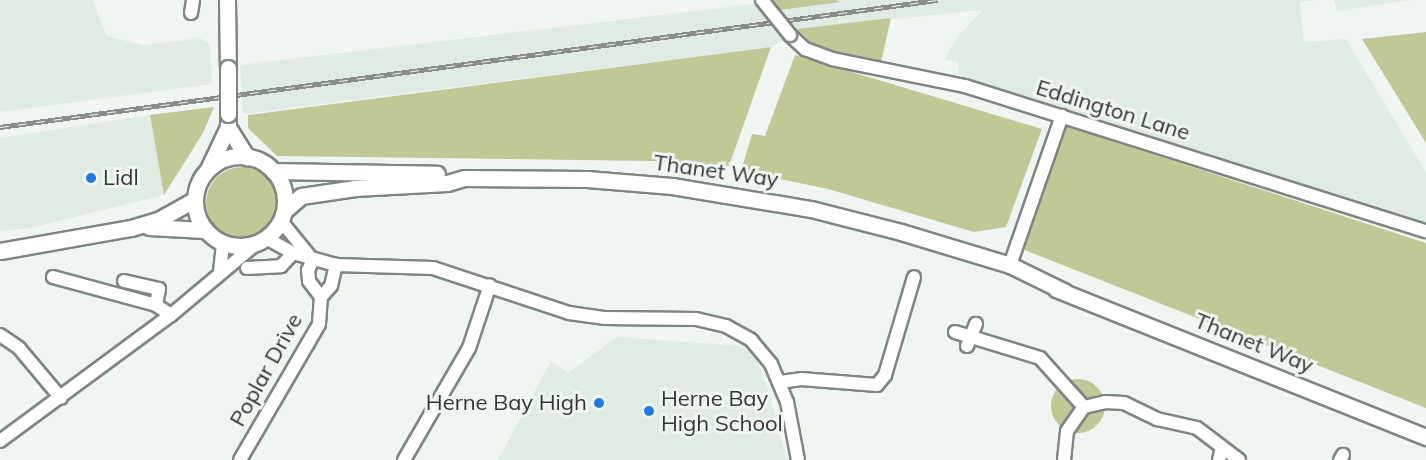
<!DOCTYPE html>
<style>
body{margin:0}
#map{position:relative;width:1426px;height:460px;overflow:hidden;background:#eff6f1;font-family:Mulish,sans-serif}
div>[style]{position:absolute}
.built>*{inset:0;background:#deece3}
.green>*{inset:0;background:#c0c895}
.round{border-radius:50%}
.roads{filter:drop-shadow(2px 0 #7f8681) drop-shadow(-2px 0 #7f8681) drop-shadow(0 2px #7f8681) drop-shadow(0 -2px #7f8681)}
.minor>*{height:12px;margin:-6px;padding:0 6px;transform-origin:6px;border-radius:6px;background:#fff}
.major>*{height:15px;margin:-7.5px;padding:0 7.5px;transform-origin:7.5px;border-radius:7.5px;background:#fff}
.major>.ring{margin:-7.5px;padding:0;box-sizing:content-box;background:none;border:15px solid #fff;border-radius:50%}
.rail>*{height:5px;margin-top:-2.5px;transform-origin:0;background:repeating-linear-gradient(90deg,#eff6f1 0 9px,#888d8a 0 18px);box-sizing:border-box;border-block:2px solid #888d8a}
.bridges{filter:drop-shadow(2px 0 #7f8681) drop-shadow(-2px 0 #7f8681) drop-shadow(0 2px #7f8681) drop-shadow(0 -2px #7f8681)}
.minor-bridge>*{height:12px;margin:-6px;padding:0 6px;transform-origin:6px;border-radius:6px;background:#fff}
.major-bridge>*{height:15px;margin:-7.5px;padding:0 7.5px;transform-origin:7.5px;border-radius:7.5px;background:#fff}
.dots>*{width:16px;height:16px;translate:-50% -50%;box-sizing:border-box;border:3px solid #eff6f1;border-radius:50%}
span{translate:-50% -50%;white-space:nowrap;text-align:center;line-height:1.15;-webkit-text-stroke:6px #eff6f1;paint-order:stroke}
.street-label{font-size:22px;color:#343735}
.poi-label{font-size:22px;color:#343735}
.left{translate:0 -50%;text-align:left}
.right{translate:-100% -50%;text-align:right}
</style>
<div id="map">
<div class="built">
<div style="clip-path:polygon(0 0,93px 0,106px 36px,144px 45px,200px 38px,210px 45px,212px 84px,0 112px)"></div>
<div style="clip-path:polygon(836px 0,1240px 0,1241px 4px,1241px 0,1317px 0,1300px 2px,1304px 42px,1346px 39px,1426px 172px,1426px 226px,966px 79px,959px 74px,958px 62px,944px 60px,958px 36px,983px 10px,797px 29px,780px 10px)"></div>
<div style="clip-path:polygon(1334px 0,1410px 0,1337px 11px)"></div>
<div style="clip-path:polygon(754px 4px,783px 40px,771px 47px,243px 114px,240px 65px)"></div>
<div style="clip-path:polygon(150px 115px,164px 195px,30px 228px,0 231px,0 138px)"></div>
<div style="clip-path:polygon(617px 337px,742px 346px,757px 361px,769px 392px,787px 460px,498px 460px,551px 361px,568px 373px)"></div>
</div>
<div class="green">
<div style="clip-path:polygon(769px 0,836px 0,840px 2px,780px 10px)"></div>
<div style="clip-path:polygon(891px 18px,881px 62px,817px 48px,797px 29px)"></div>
<div style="clip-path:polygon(1426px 32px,1426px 143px,1362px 39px)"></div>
<div style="clip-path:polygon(771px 47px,729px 166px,653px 161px,277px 156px,248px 128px,248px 115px)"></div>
<div style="clip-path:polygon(795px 55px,1042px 129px,1006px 227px,974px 232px,828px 189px,741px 171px,752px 134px,765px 136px)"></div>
<div style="clip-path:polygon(214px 107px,203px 133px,164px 195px,150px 115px)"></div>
<div style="clip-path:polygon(1063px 125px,1426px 243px,1426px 408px,1022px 249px)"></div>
<div class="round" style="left:206px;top:167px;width:72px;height:72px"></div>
<div class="round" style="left:1051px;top:379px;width:54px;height:54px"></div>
</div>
<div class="roads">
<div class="minor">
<div style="left:191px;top:13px;width:13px;rotate:-81deg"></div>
<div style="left:790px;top:35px;width:21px;rotate:43deg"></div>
<div style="left:805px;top:49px;width:29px;rotate:20deg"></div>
<div style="left:832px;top:59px;width:136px;rotate:11.5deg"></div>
<div style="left:965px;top:86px;width:483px;rotate:17.5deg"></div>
<div style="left:281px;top:221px;width:49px;rotate:50.8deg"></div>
<div style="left:266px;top:238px;width:31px;rotate:29deg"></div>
<div style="left:293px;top:253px;width:45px;rotate:15.6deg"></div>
<div style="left:336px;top:265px;width:97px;rotate:1.8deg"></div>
<div style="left:433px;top:268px;width:143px;rotate:18.3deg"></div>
<div style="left:569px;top:313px;width:35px;rotate:8deg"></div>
<div style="left:604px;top:318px;width:92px;rotate:0.6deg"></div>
<div style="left:696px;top:319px;width:31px;rotate:13deg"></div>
<div style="left:726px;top:326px;width:29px;rotate:29deg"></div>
<div style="left:751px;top:340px;width:31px;rotate:50deg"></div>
<div style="left:771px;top:364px;width:41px;rotate:67.2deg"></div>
<div style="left:787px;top:402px;width:59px;rotate:79.3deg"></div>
<div style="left:1010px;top:265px;width:158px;rotate:-70.8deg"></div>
<div style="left:247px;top:268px;width:34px;rotate:-3deg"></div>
<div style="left:281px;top:266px;width:18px;rotate:-47deg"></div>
<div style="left:220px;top:272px;width:29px;rotate:-84deg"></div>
<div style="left:53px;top:277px;width:107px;rotate:15.2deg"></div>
<div style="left:124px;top:281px;width:36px;rotate:13deg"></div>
<div style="left:159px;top:289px;width:16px;rotate:101deg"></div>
<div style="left:156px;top:305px;width:18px;rotate:34deg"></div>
<div style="left:321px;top:297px;width:15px;rotate:-48deg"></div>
<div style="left:331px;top:286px;width:22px;rotate:-77deg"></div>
<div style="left:955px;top:332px;width:89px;rotate:17deg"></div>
<div style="left:1040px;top:358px;width:66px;rotate:48.1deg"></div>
<div style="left:0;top:335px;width:23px;rotate:34deg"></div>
<div style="left:19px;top:348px;width:65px;rotate:50deg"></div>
<div style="left:967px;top:346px;width:24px;rotate:-68deg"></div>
<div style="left:780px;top:382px;width:21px;rotate:-8deg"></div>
<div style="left:801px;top:379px;width:76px;rotate:4.5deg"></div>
<div style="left:877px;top:385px;width:13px;rotate:-51deg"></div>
<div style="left:885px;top:375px;width:102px;rotate:-73.5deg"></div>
<div style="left:0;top:441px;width:212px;rotate:-36.4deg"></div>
<div style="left:171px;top:315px;width:111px;rotate:-39.9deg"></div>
<div style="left:240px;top:460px;width:157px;rotate:-59.8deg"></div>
<div style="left:319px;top:324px;width:27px;rotate:-86deg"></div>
<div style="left:321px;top:297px;width:20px;rotate:-127deg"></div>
<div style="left:309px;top:281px;width:11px;rotate:-95deg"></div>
<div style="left:308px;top:270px;width:11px;rotate:-63deg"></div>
<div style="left:404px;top:460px;width:129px;rotate:-59.9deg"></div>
<div style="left:469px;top:348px;width:66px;rotate:-71.6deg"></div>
<div style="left:1064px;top:460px;width:29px;rotate:-84deg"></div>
<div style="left:1067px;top:431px;width:29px;rotate:-55deg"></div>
<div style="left:1084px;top:407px;width:22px;rotate:-13deg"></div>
<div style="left:1105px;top:402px;width:19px;rotate:3deg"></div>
<div style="left:1124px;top:403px;width:37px;rotate:26deg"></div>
<div style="left:1157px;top:419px;width:41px;rotate:12.7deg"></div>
<div style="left:1197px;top:428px;width:53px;rotate:37.3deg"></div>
<div style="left:1219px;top:460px;width:12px;rotate:-76deg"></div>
<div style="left:1340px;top:460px;width:6px;rotate:-59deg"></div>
</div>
<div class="major">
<div style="left:227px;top:0;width:68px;rotate:89.2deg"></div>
<div style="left:228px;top:127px;width:36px;rotate:58deg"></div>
<div class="ring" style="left:195px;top:156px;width:75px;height:75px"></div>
<div style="left:209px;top:167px;width:44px;rotate:-64.6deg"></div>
<div style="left:228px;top:127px;width:13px;rotate:-90deg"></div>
<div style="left:273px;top:171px;width:164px;rotate:1deg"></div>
<div style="left:285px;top:210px;width:21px;rotate:-41deg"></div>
<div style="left:301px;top:196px;width:55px;rotate:-8.4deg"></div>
<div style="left:355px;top:188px;width:92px;rotate:-3.1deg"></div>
<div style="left:447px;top:183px;width:18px;rotate:-16deg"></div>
<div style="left:464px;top:178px;width:123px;rotate:0.5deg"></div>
<div style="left:587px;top:179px;width:85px;rotate:4.7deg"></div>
<div style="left:672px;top:186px;width:141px;rotate:9.4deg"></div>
<div style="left:811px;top:209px;width:93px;rotate:14.3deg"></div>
<div style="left:901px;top:232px;width:114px;rotate:16.8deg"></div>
<div style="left:1010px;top:265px;width:61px;rotate:26.1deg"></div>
<div style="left:149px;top:227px;width:55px;rotate:3.1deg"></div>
<div style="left:0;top:251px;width:133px;rotate:-10deg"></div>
<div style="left:131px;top:228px;width:28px;rotate:-17deg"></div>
<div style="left:158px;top:220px;width:41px;rotate:-29.1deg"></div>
<div style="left:1056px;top:289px;width:399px;rotate:21.8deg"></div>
</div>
</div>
<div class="rail">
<div style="left:0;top:127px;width:946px;rotate:-7.72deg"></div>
</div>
<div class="bridges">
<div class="minor-bridge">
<div style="left:762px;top:0;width:45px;rotate:51.3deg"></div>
</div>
<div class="major-bridge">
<div style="left:228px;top:114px;width:46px;rotate:-90deg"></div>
</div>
</div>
<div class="dots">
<div style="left:91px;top:178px;background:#1e7be4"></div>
<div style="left:599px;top:403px;background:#1e7be4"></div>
<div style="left:649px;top:411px;background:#1e7be4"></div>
</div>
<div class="street-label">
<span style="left:1113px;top:110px;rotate:17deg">Eddington Lane</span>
<span style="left:716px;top:171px;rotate:8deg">Thanet Way</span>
<span style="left:1254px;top:343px;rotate:22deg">Thanet Way</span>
<span style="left:266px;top:370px;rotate:-61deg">Poplar Drive</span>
</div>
<div class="poi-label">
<span class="left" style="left:103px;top:178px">Lidl</span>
<span class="left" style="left:661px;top:411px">Herne Bay<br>High School</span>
<span class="right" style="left:587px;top:403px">Herne Bay High</span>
</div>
</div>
